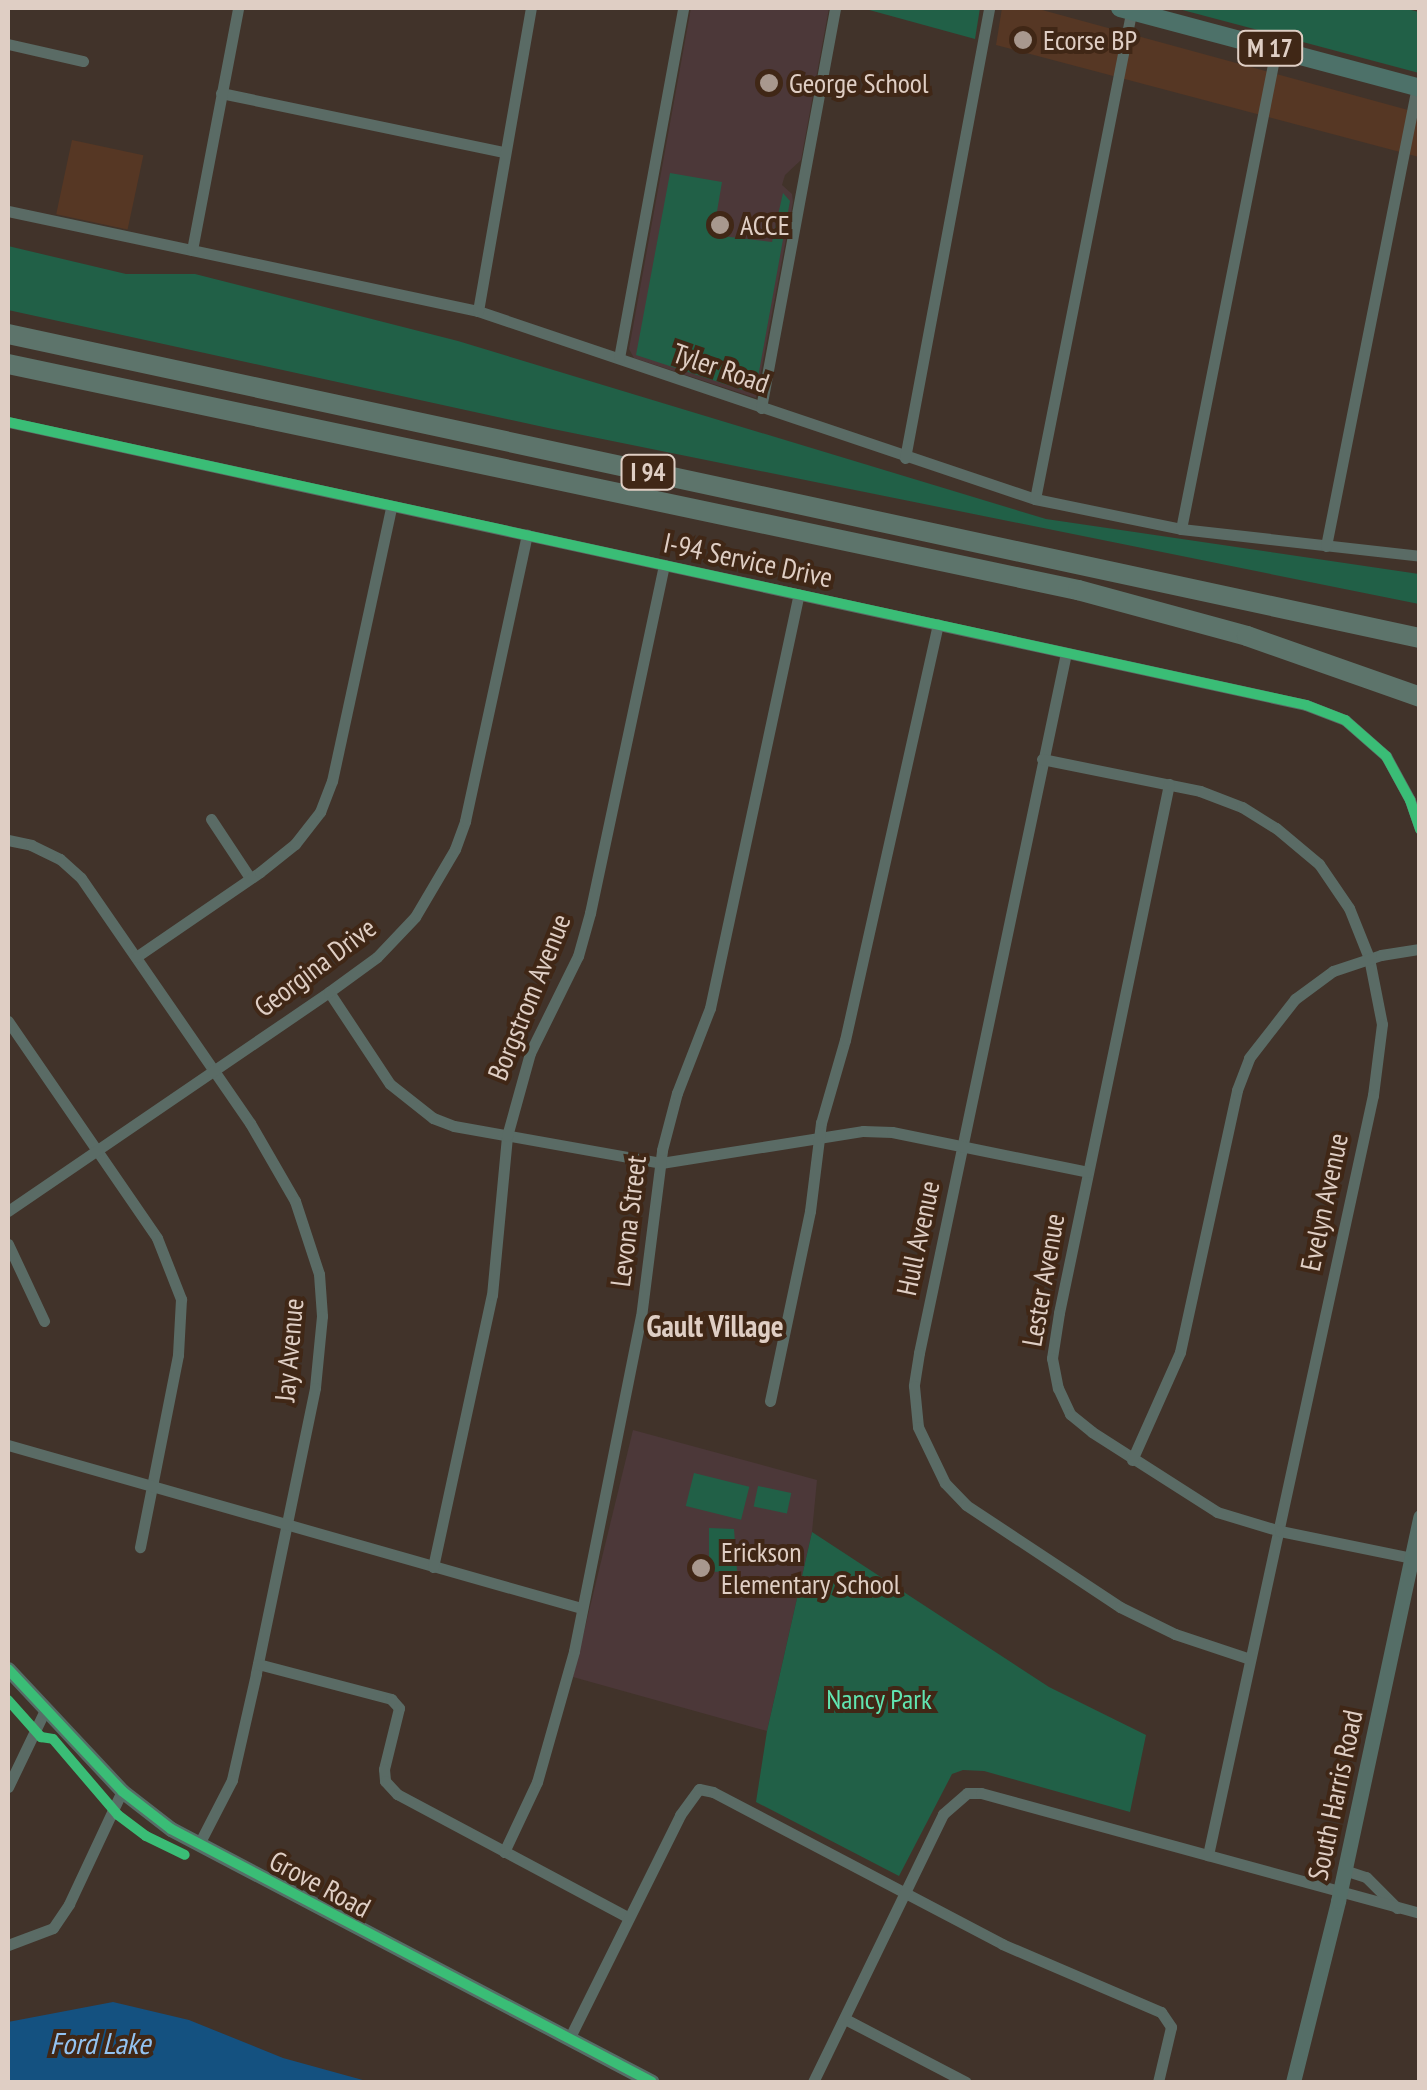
<!DOCTYPE html>
<style>
body{margin:0}
#map{position:relative;width:1427px;height:2090px;overflow:hidden;background:#41332a;font-family:"PT Sans Narrow",sans-serif}
div>[style]{position:absolute}
.built>*{inset:0;background:#563724;transform-origin:0 0}
.education>*{inset:0;background:#4c3839}
.green>*{inset:0;background:#216047;transform-origin:0 0}
.water>*{inset:0;background:#145180}
.minor>*{height:11px;margin:-5.5px;padding:0 5.5px;transform-origin:5.5px;border-radius:5.5px;background:#5a6b65}
.secondary>*{height:15px;margin:-7.5px;padding:0 7.5px;transform-origin:7.5px;border-radius:7.5px;background:#556e67}
.primary>*{height:18px;margin:-9px;padding:0 9px;transform-origin:9px;border-radius:9px;background:#4d7169}
.motorway>*{height:20px;margin:-10px;padding:0 10px;transform-origin:10px;border-radius:10px;background:#5d746b}
.cycleway>*{height:10px;margin:-5px;padding:0 5px;transform-origin:5px;border-radius:5px;background:#3abd76}
.dots>*{width:28px;height:28px;translate:-50% -50%;box-sizing:border-box;border:5px solid #402716;border-radius:50%}
span{translate:-50% -50%;white-space:nowrap;text-align:center;line-height:1.15;-webkit-text-stroke:8px #402716;paint-order:stroke}
.shield-label span{padding:2px 8px;background:#402716;border:2px solid;border-radius:8px;-webkit-text-stroke-width:0}
.shield-label{font-size:25px;color:#dfcec4;font-weight:700}
.poi-label{font-size:28px;color:#dfcec4}
.left{translate:0 -50%;text-align:left}
.street-label{font-size:28px;color:#dfcec4}
.park-label{font-size:28px;color:#60e4b0}
.neighbourhood-label{font-size:30px;color:#dfcec4;font-weight:700}
.water-label{font-size:30px;color:#93c3f1;font-style:italic}
.frame{position:absolute;inset:0;border:10px solid #dfcec4;pointer-events:none}
</style>
<div id="map">
<div class="built">
<div style="clip-path:polygon(1002px 8px,1035px 8px,1419px 113px,1419px 157px,996px 45px)"></div>
<div style="left:72px;top:140px;width:73px;height:76px;rotate:12deg"></div>
</div>
<div class="education">
<div style="clip-path:polygon(691px 8px,829px 8px,801px 160px,785px 175px,782px 185px,792px 194px,793px 202px,756px 398px,634px 358px,629px 349px)"></div>
<div style="clip-path:polygon(633px 1430px,817px 1480px,812px 1532px,767px 1731px,573px 1677px)"></div>
</div>
<div class="green">
<div style="clip-path:polygon(862px 8px,980px 8px,975px 39px)"></div>
<div style="clip-path:polygon(1175px 8px,1403px 8px,1419px 12px,1419px 73px)"></div>
<div style="clip-path:polygon(670px 173px,722px 182px,713px 235px,772px 242px,783px 193px,790px 201px,755px 394px,636px 355px)"></div>
<div style="clip-path:polygon(8px 246px,126px 274px,195px 274px,458px 341px,1046px 519px,1419px 574px,1419px 604px,548px 428px,8px 310px)"></div>
<div style="left:694px;top:1473px;width:57px;height:34px;rotate:14deg"></div>
<div style="left:758px;top:1486px;width:34px;height:21px;rotate:12deg"></div>
<div style="clip-path:polygon(709px 1528px,734px 1529px,737px 1571px,709px 1572px)"></div>
<div style="clip-path:polygon(812px 1532px,1049px 1687px,1146px 1735px,1130px 1812px,984px 1771px,963px 1770px,952px 1774px,899px 1876px,756px 1802px,767px 1731px)"></div>
</div>
<div class="water">
<div style="clip-path:polygon(113px 2002px,189px 2020px,283px 2058px,370px 2082px,8px 2082px,8px 2022px)"></div>
</div>
<div class="minor">
<div style="left:8px;top:44px;width:77px;rotate:12.8deg"></div>
<div style="left:221px;top:93px;width:289px;rotate:11.8deg"></div>
<div style="left:8px;top:211px;width:481px;rotate:12deg"></div>
<div style="left:478px;top:311px;width:588px;rotate:18.65deg"></div>
<div style="left:1035px;top:499px;width:149px;rotate:11.6deg"></div>
<div style="left:1181px;top:529px;width:241px;rotate:6.4deg"></div>
<div style="left:192px;top:250px;width:246px;rotate:-79.2deg"></div>
<div style="left:478px;top:311px;width:308px;rotate:-80.1deg"></div>
<div style="left:619px;top:358px;width:356px;rotate:-79.6deg"></div>
<div style="left:761px;top:408px;width:407px;rotate:-79.5deg"></div>
<div style="left:8px;top:422px;width:1328px;rotate:12.3deg"></div>
<div style="left:1306px;top:705px;width:42px;rotate:21deg"></div>
<div style="left:1345px;top:720px;width:55px;rotate:41.3deg"></div>
<div style="left:1386px;top:756px;width:50px;rotate:61.4deg"></div>
<div style="left:1410px;top:800px;width:31px;rotate:71deg"></div>
<div style="left:905px;top:458px;width:458px;rotate:-79.4deg"></div>
<div style="left:1035px;top:499px;width:500px;rotate:-78.82deg"></div>
<div style="left:1181px;top:529px;width:488px;rotate:-78.8deg"></div>
<div style="left:1326px;top:546px;width:468px;rotate:-78.8deg"></div>
<div style="left:1066px;top:653px;width:715px;rotate:101.86deg"></div>
<div style="left:919px;top:1353px;width:33px;rotate:99deg"></div>
<div style="left:914px;top:1386px;width:41px;rotate:84.4deg"></div>
<div style="left:918px;top:1427px;width:62px;rotate:64.3deg"></div>
<div style="left:945px;top:1483px;width:30px;rotate:46deg"></div>
<div style="left:966px;top:1505px;width:185px;rotate:33.5deg"></div>
<div style="left:1120px;top:1607px;width:61px;rotate:26.1deg"></div>
<div style="left:1175px;top:1634px;width:79px;rotate:18.4deg"></div>
<div style="left:1042px;top:759px;width:161px;rotate:11.4deg"></div>
<div style="left:1200px;top:791px;width:45px;rotate:20.9deg"></div>
<div style="left:1242px;top:807px;width:40px;rotate:32deg"></div>
<div style="left:1276px;top:828px;width:56px;rotate:39.9deg"></div>
<div style="left:1319px;top:864px;width:53px;rotate:55.7deg"></div>
<div style="left:1349px;top:908px;width:54px;rotate:68.2deg"></div>
<div style="left:1369px;top:958px;width:67px;rotate:78.9deg"></div>
<div style="left:1382px;top:1024px;width:72px;rotate:97.2deg"></div>
<div style="left:1373px;top:1095px;width:778px;rotate:102.25deg"></div>
<div style="left:1169px;top:784px;width:540px;rotate:101.75deg"></div>
<div style="left:1059px;top:1313px;width:46px;rotate:98.8deg"></div>
<div style="left:1052px;top:1358px;width:31px;rotate:79deg"></div>
<div style="left:1058px;top:1388px;width:29px;rotate:65deg"></div>
<div style="left:1070px;top:1414px;width:28px;rotate:39deg"></div>
<div style="left:1092px;top:1432px;width:148px;rotate:32.6deg"></div>
<div style="left:1217px;top:1512px;width:66px;rotate:16.8deg"></div>
<div style="left:1280px;top:1531px;width:134px;rotate:11.6deg"></div>
<div style="left:211px;top:819px;width:71px;rotate:56.5deg"></div>
<div style="left:8px;top:840px;width:24px;rotate:12deg"></div>
<div style="left:31px;top:845px;width:32px;rotate:26deg"></div>
<div style="left:60px;top:859px;width:28px;rotate:42deg"></div>
<div style="left:81px;top:878px;width:298px;rotate:55.4deg"></div>
<div style="left:250px;top:1123px;width:90px;rotate:60deg"></div>
<div style="left:295px;top:1201px;width:77px;rotate:71.8deg"></div>
<div style="left:319px;top:1274px;width:42px;rotate:85.9deg"></div>
<div style="left:322px;top:1316px;width:72px;rotate:95.6deg"></div>
<div style="left:315px;top:1388px;width:292px;rotate:101.7deg"></div>
<div style="left:256px;top:1674px;width:109px;rotate:102.8deg"></div>
<div style="left:232px;top:1780px;width:72px;rotate:117.3deg"></div>
<div style="left:136px;top:957px;width:150px;rotate:-34.4deg"></div>
<div style="left:260px;top:872px;width:45px;rotate:-38.7deg"></div>
<div style="left:295px;top:844px;width:41px;rotate:-52deg"></div>
<div style="left:320px;top:812px;width:33px;rotate:-69deg"></div>
<div style="left:332px;top:781px;width:280px;rotate:-77.8deg"></div>
<div style="left:329px;top:992px;width:110px;rotate:56.5deg"></div>
<div style="left:390px;top:1084px;width:55px;rotate:38.3deg"></div>
<div style="left:433px;top:1118px;width:22px;rotate:21deg"></div>
<div style="left:454px;top:1126px;width:210px;rotate:10.1deg"></div>
<div style="left:661px;top:1163px;width:205px;rotate:-9deg"></div>
<div style="left:863px;top:1131px;width:29px;rotate:2deg"></div>
<div style="left:892px;top:1132px;width:200px;rotate:11.5deg"></div>
<div style="left:8px;top:1021px;width:263px;rotate:55.5deg"></div>
<div style="left:157px;top:1238px;width:66px;rotate:68.5deg"></div>
<div style="left:181px;top:1299px;width:56px;rotate:93.1deg"></div>
<div style="left:178px;top:1355px;width:196px;rotate:101.2deg"></div>
<div style="left:8px;top:1211px;width:389px;rotate:-34.3deg"></div>
<div style="left:329px;top:992px;width:59px;rotate:-36.1deg"></div>
<div style="left:377px;top:957px;width:55px;rotate:-46.5deg"></div>
<div style="left:415px;top:917px;width:79px;rotate:-59.5deg"></div>
<div style="left:455px;top:849px;width:30px;rotate:-70deg"></div>
<div style="left:465px;top:821px;width:293px;rotate:-77.8deg"></div>
<div style="left:8px;top:1244px;width:85px;rotate:64.9deg"></div>
<div style="left:770px;top:1401px;width:194px;rotate:-78.1deg"></div>
<div style="left:810px;top:1211px;width:89px;rotate:-82.9deg"></div>
<div style="left:821px;top:1123px;width:86px;rotate:-73.9deg"></div>
<div style="left:845px;top:1040px;width:426px;rotate:-77.4deg"></div>
<div style="left:8px;top:1445px;width:596px;rotate:15.88deg"></div>
<div style="left:1132px;top:1460px;width:118px;rotate:-66deg"></div>
<div style="left:1180px;top:1352px;width:268px;rotate:-77.7deg"></div>
<div style="left:1237px;top:1090px;width:34px;rotate:-69deg"></div>
<div style="left:1249px;top:1058px;width:75px;rotate:-52.1deg"></div>
<div style="left:1295px;top:999px;width:47px;rotate:-36.4deg"></div>
<div style="left:1333px;top:971px;width:51px;rotate:-18.4deg"></div>
<div style="left:1381px;top:955px;width:39px;rotate:-9deg"></div>
<div style="left:433px;top:1567px;width:278px;rotate:-77.8deg"></div>
<div style="left:492px;top:1295px;width:160px;rotate:-84.6deg"></div>
<div style="left:507px;top:1136px;width:86px;rotate:-74.5deg"></div>
<div style="left:530px;top:1053px;width:108px;rotate:-63.7deg"></div>
<div style="left:578px;top:956px;width:45px;rotate:-74.4deg"></div>
<div style="left:590px;top:913px;width:356px;rotate:-78deg"></div>
<div style="left:258px;top:1664px;width:138px;rotate:14.7deg"></div>
<div style="left:391px;top:1699px;width:12px;rotate:48deg"></div>
<div style="left:399px;top:1708px;width:63px;rotate:103.8deg"></div>
<div style="left:384px;top:1769px;width:12px;rotate:85deg"></div>
<div style="left:385px;top:1781px;width:18px;rotate:47deg"></div>
<div style="left:397px;top:1794px;width:261px;rotate:28.1deg"></div>
<div style="left:8px;top:1787px;width:85px;rotate:-64.3deg"></div>
<div style="left:504px;top:1852px;width:77px;rotate:-64.8deg"></div>
<div style="left:537px;top:1782px;width:136px;rotate:-74.2deg"></div>
<div style="left:574px;top:1651px;width:341px;rotate:-78.7deg"></div>
<div style="left:641px;top:1317px;width:168px;rotate:-82.8deg"></div>
<div style="left:662px;top:1150px;width:59px;rotate:-75.3deg"></div>
<div style="left:677px;top:1093px;width:91px;rotate:-68.8deg"></div>
<div style="left:710px;top:1008px;width:423px;rotate:-77.9deg"></div>
<div style="left:1344px;top:1870px;width:23px;rotate:18deg"></div>
<div style="left:1366px;top:1877px;width:44px;rotate:45deg"></div>
<div style="left:8px;top:1945px;width:48px;rotate:-20.7deg"></div>
<div style="left:53px;top:1928px;width:29px;rotate:-56deg"></div>
<div style="left:69px;top:1904px;width:125px;rotate:-64.9deg"></div>
<div style="left:845px;top:2019px;width:136px;rotate:27.5deg"></div>
<div style="left:569px;top:2039px;width:250px;rotate:-63.6deg"></div>
<div style="left:680px;top:1815px;width:32px;rotate:-54deg"></div>
<div style="left:699px;top:1789px;width:14px;rotate:12deg"></div>
<div style="left:713px;top:1792px;width:327px;rotate:27.7deg"></div>
<div style="left:1002px;top:1944px;width:173px;rotate:23.2deg"></div>
<div style="left:1161px;top:2012px;width:18px;rotate:56deg"></div>
<div style="left:1171px;top:2027px;width:57px;rotate:103.3deg"></div>
<div style="left:813px;top:2082px;width:298px;rotate:-64.1deg"></div>
<div style="left:943px;top:1814px;width:32px;rotate:-41deg"></div>
<div style="left:967px;top:1793px;width:14px"></div>
<div style="left:981px;top:1793px;width:455px;rotate:15.3deg"></div>
</div>
<div class="secondary">
<div style="left:8px;top:1669px;width:167px;rotate:46.9deg"></div>
<div style="left:122px;top:1791px;width:62px;rotate:37.8deg"></div>
<div style="left:171px;top:1829px;width:543px;rotate:27.74deg"></div>
<div style="left:1293px;top:2082px;width:187px;rotate:-76deg"></div>
<div style="left:1338px;top:1901px;width:393px;rotate:-77.9deg"></div>
</div>
<div class="primary">
<div style="left:1120px;top:8px;width:310px;rotate:14.9deg"></div>
</div>
<div class="motorway">
<div style="left:8px;top:334px;width:1444px;rotate:12.15deg"></div>
<div style="left:8px;top:364px;width:1094px;rotate:11.93deg"></div>
<div style="left:1078px;top:590px;width:175px;rotate:15.2deg"></div>
<div style="left:1247px;top:636px;width:183px;rotate:19.4deg"></div>
</div>
<div class="cycleway">
<div style="left:8px;top:422px;width:1328px;rotate:12.3deg"></div>
<div style="left:1306px;top:705px;width:42px;rotate:21deg"></div>
<div style="left:1345px;top:720px;width:55px;rotate:41.3deg"></div>
<div style="left:1386px;top:756px;width:50px;rotate:61.4deg"></div>
<div style="left:1410px;top:800px;width:31px;rotate:71deg"></div>
<div style="left:8px;top:1669px;width:167px;rotate:46.9deg"></div>
<div style="left:122px;top:1791px;width:62px;rotate:37.8deg"></div>
<div style="left:171px;top:1829px;width:543px;rotate:27.74deg"></div>
<div style="left:8px;top:1700px;width:50px;rotate:48.3deg"></div>
<div style="left:41px;top:1737px;width:12px;rotate:9deg"></div>
<div style="left:53px;top:1739px;width:100px;rotate:49.5deg"></div>
<div style="left:118px;top:1815px;width:35px;rotate:37deg"></div>
<div style="left:146px;top:1836px;width:43px;rotate:26deg"></div>
</div>
<div class="dots">
<div style="left:1023px;top:40px;background:#a8988e"></div>
<div style="left:769px;top:83px;background:#a8988e"></div>
<div style="left:720px;top:225px;background:#a8988e"></div>
<div style="left:701px;top:1568px;background:#a8988e"></div>
</div>
<div class="shield-label">
<span style="left:1270px;top:48px">M 17</span>
<span style="left:648px;top:472px">I 94</span>
</div>
<div class="poi-label">
<span class="left" style="left:1043px;top:40px">Ecorse BP</span>
<span class="left" style="left:789px;top:83px">George School</span>
<span class="left" style="left:740px;top:225px">ACCE</span>
<span class="left" style="left:721px;top:1568px">Erickson<br>Elementary School</span>
</div>
<div class="street-label">
<span style="left:721px;top:368px;rotate:19deg">Tyler Road</span>
<span style="left:748px;top:560px;rotate:12deg">I-94 Service Drive</span>
<span style="left:315px;top:967px;rotate:-37deg">Georgina Drive</span>
<span style="left:529px;top:997px;rotate:-68deg">Borgstrom Avenue</span>
<span style="left:1324px;top:1202px;rotate:-78deg">Evelyn Avenue</span>
<span style="left:628px;top:1221px;rotate:-83deg">Levona Street</span>
<span style="left:918px;top:1238px;rotate:-78deg">Hull Avenue</span>
<span style="left:1043px;top:1280px;rotate:-80deg">Lester Avenue</span>
<span style="left:289px;top:1350px;rotate:-85deg">Jay Avenue</span>
<span style="left:1335px;top:1795px;rotate:-78deg">South Harris Road</span>
<span style="left:320px;top:1884px;rotate:28deg">Grove Road</span>
</div>
<div class="park-label">
<span style="left:879px;top:1699px">Nancy Park</span>
</div>
<div class="neighbourhood-label">
<span style="left:715px;top:1326px">Gault Village</span>
</div>
<div class="water-label">
<span style="left:100px;top:2043px">Ford Lake</span>
</div>
<div class="frame"></div>
</div>
